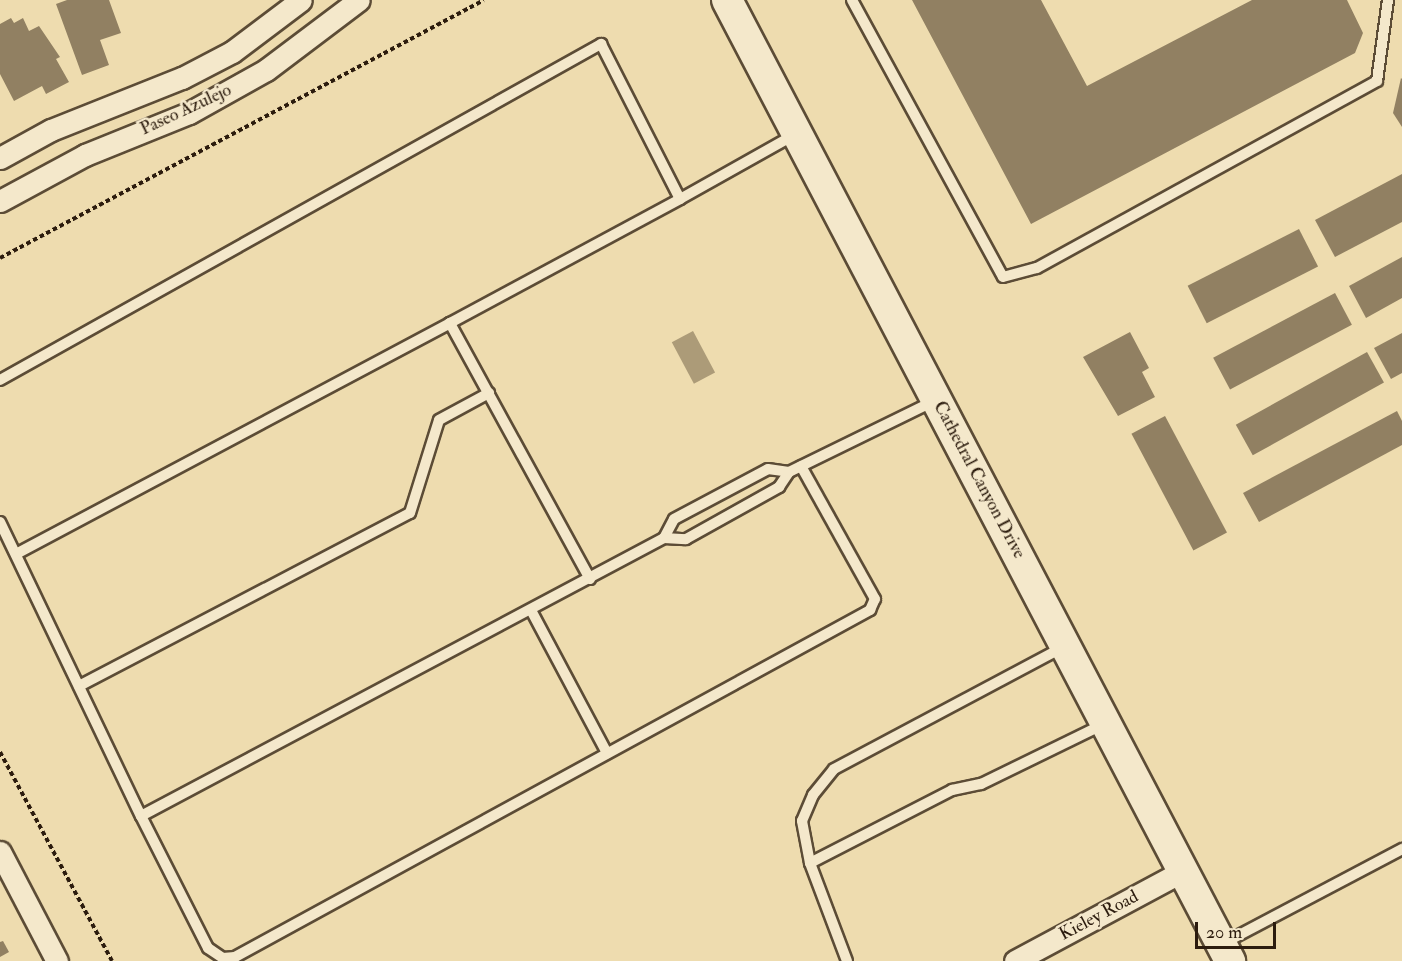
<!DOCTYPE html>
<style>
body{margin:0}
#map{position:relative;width:1402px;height:961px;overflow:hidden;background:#eedcaf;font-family:"IM FELL Double Pica",serif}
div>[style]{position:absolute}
.water>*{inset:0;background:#ac9b78;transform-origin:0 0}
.building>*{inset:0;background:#918062;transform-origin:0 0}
.path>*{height:4px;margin-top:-2px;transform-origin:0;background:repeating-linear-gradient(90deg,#2c1c0e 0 4.5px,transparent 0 7.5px)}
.roads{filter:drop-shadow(2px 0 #5c4c36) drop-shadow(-2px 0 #5c4c36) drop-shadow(0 2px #5c4c36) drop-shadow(0 -2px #5c4c36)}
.lane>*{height:10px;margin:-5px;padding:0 5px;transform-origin:5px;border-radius:5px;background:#f4e8cb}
.street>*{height:21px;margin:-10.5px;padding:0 10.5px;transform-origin:10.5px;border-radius:10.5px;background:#f4e8cb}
.secondary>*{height:30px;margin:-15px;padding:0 15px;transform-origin:15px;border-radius:15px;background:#f4e8cb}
span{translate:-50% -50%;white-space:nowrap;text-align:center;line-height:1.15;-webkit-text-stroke:5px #f4e8cb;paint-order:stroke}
.street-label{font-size:18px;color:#2c1c0e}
.scale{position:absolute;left:1195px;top:922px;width:81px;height:27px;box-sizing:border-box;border:3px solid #2c1c0e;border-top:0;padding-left:8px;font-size:18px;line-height:21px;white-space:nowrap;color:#2c1c0e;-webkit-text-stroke:4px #f4e8cb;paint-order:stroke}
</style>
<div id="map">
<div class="water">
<div style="left:693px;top:331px;width:47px;height:24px;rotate:62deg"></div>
</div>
<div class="building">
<div style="clip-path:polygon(67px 0,109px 0,121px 33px,100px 40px,109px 65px,82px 75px,56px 4px)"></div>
<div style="clip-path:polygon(912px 0,1041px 0,1087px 86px,1252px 0,1347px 0,1363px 33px,1355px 53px,1031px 224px)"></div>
<div style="clip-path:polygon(11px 18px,14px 23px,23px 18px,29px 31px,39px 26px,60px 57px,56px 59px,69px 82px,46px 94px,42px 86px,14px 101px,0 74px,0 24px)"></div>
<div style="clip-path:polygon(1401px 78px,1402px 79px,1402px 127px,1393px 113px)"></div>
<div style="clip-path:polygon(1402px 174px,1402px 222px,1335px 257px,1315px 220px)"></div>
<div style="left:1299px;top:229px;width:42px;height:125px;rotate:63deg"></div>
<div style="clip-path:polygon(1402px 257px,1402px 298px,1366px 318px,1349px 286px)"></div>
<div style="left:1335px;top:293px;width:36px;height:138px;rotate:62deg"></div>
<div style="clip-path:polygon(1130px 332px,1149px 368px,1142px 372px,1155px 397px,1118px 416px,1083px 357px)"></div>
<div style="clip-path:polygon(1402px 333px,1402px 373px,1391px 379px,1374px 348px)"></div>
<div style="left:1367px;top:352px;width:35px;height:150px;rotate:61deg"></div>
<div style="clip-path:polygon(1397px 411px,1402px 421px,1402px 445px,1259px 522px,1243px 493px)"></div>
<div style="left:1165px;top:416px;width:132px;height:38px;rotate:62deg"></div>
<div style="clip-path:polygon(3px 941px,9px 952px,0 957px,0 942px)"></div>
</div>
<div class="path">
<div style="left:0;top:258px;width:548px;rotate:-28.06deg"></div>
<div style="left:0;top:752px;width:237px;rotate:61.8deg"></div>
</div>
<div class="roads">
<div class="lane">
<div style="left:852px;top:0;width:315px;rotate:61.4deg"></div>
<div style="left:1003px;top:277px;width:35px;rotate:-15deg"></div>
<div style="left:1037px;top:268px;width:388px;rotate:-28.8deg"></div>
<div style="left:1377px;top:81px;width:82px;rotate:-82.3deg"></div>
<div style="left:0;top:380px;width:689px;rotate:-29.21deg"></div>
<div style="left:601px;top:44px;width:174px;rotate:63deg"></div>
<div style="left:680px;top:199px;width:133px;rotate:-29.3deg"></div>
<div style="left:0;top:522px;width:326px;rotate:64.4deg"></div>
<div style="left:141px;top:816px;width:592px;rotate:-27.99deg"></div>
<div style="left:664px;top:538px;width:22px;rotate:3deg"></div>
<div style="left:686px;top:539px;width:107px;rotate:-29.2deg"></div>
<div style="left:779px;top:487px;width:18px;rotate:-56deg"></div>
<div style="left:789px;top:472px;width:161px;rotate:-26.1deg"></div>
<div style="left:664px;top:538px;width:21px;rotate:-62deg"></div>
<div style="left:674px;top:519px;width:106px;rotate:-28deg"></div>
<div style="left:768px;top:469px;width:21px;rotate:8deg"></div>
<div style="left:16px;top:554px;width:492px;rotate:-28deg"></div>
<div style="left:590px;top:579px;width:292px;rotate:-118.7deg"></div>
<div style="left:450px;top:323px;width:261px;rotate:-28.3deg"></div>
<div style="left:532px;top:612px;width:160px;rotate:62deg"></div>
<div style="left:79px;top:686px;width:373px;rotate:-27.6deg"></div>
<div style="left:410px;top:513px;width:97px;rotate:-72.7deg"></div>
<div style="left:439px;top:420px;width:57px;rotate:-28.4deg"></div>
<div style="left:141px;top:816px;width:148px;rotate:63.1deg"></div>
<div style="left:208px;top:948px;width:18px;rotate:34deg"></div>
<div style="left:223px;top:958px;width:12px;rotate:-5deg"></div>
<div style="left:235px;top:957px;width:724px;rotate:-28.65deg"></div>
<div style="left:870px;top:610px;width:12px;rotate:-66deg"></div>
<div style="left:875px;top:599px;width:152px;rotate:-119.1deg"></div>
<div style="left:810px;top:863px;width:43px;rotate:-100.8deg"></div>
<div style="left:802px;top:821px;width:28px;rotate:-67deg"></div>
<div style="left:813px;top:795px;width:33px;rotate:-51deg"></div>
<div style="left:834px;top:769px;width:262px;rotate:-28deg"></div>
<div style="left:1222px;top:944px;width:204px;rotate:-27.8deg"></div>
<div style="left:847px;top:961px;width:105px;rotate:-110.7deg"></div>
<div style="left:810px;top:863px;width:160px;rotate:-27.2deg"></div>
<div style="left:952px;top:790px;width:30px;rotate:-12deg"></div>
<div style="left:981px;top:784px;width:137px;rotate:-26deg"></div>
</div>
<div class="street">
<div style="left:0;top:158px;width:58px;rotate:-28.8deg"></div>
<div style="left:51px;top:130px;width:141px;rotate:-21.7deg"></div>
<div style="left:182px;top:78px;width:56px;rotate:-27.5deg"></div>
<div style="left:232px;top:52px;width:86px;rotate:-37deg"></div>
<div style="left:0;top:201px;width:97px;rotate:-28.4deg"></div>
<div style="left:85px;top:155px;width:112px;rotate:-22deg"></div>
<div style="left:189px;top:113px;width:88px;rotate:-29.2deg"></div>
<div style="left:266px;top:70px;width:116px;rotate:-37deg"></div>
<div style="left:0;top:852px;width:123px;rotate:62.4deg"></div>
<div style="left:1015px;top:961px;width:191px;rotate:-28.2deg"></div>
</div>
<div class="secondary">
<div style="left:727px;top:0;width:1085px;rotate:62.37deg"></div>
</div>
</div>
<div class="street-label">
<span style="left:186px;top:110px;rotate:-25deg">Paseo Azulejo</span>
<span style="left:979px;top:480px;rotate:62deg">Cathedral Canyon Drive</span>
<span style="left:1099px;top:916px;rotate:-28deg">Kieley Road</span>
</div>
<div class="scale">20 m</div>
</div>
